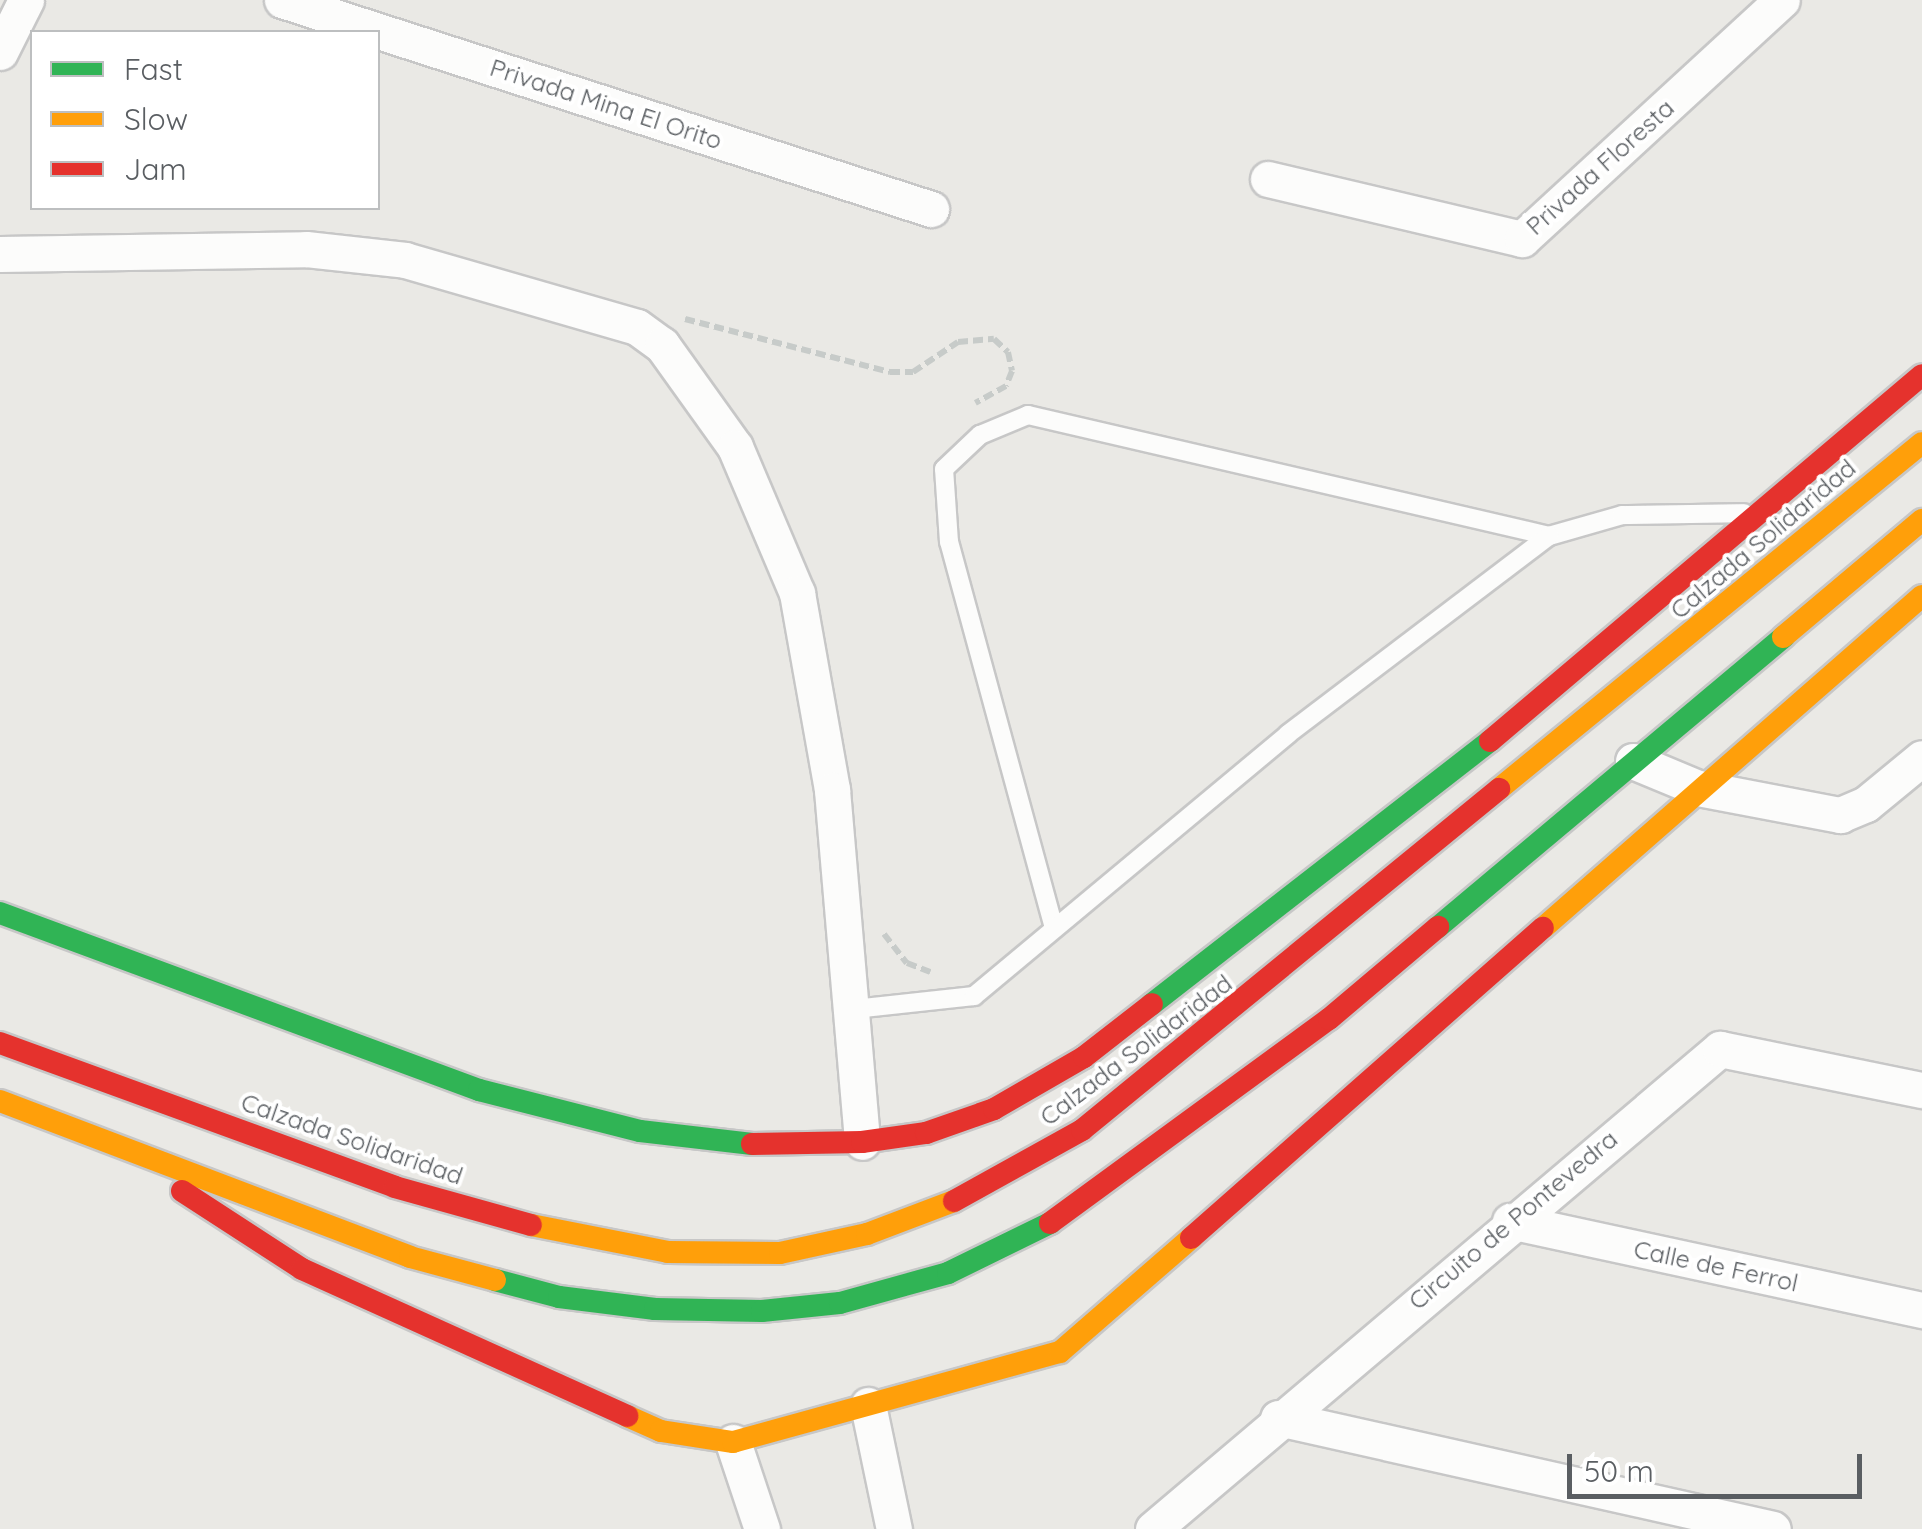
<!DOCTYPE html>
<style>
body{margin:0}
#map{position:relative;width:1922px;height:1529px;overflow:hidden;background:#eae9e5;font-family:Quicksand,sans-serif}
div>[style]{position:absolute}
.path>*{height:6px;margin-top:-3px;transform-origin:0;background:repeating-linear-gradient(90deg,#c7cbc9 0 10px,transparent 0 15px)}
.roads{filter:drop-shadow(2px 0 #c7c7c7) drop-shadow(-2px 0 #c7c7c7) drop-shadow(0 2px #c7c7c7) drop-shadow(0 -2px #c7c7c7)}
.lane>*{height:18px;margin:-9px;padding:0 9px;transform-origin:9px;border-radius:9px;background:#fcfcfb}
.street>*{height:35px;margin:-17.5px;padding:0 17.5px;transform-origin:17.5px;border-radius:17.5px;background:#fcfcfb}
.fast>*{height:22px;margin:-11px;padding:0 11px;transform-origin:11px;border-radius:11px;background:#30b455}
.slow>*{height:22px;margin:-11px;padding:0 11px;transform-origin:11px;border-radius:11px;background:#ff9f0a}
.jam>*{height:22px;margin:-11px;padding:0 11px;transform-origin:11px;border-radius:11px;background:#e5322d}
span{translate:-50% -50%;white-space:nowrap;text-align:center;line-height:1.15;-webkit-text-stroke:8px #fff;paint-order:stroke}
.street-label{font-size:25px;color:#5a5e62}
.legend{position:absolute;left:30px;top:30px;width:350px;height:180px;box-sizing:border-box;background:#fff;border:2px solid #bdbfc0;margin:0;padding:12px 18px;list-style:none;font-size:30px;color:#5a5e62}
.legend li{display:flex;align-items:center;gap:20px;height:50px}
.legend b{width:50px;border:2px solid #bdbfc0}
.scale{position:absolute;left:1567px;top:1454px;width:295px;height:45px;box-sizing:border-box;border:5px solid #5a5e62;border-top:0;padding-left:12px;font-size:30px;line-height:35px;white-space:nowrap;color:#5a5e62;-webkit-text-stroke:8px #fff;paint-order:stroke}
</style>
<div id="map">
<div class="path">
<div style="left:685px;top:319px;width:212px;rotate:14.5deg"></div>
<div style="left:890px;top:372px;width:23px"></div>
<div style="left:913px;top:372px;width:54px;rotate:-33.7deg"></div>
<div style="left:958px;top:342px;width:36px;rotate:-5deg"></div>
<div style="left:994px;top:339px;width:19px;rotate:43deg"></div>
<div style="left:1008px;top:352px;width:19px;rotate:78deg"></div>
<div style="left:1012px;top:371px;width:16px;rotate:112deg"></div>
<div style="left:1006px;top:386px;width:35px;rotate:151deg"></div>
<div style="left:884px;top:934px;width:37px;rotate:52deg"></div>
<div style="left:907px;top:963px;width:25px;rotate:21deg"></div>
</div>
<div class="roads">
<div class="lane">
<div style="left:1054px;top:928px;width:400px;rotate:-105.2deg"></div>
<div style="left:949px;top:542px;width:73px;rotate:-93.9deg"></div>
<div style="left:944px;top:469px;width:50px;rotate:-43.4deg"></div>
<div style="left:980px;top:435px;width:52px;rotate:-22.6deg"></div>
<div style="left:1028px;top:415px;width:535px;rotate:13.07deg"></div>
<div style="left:1549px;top:536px;width:76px;rotate:-16deg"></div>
<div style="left:1622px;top:515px;width:122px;rotate:-0.9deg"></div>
<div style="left:854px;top:1009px;width:121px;rotate:-6.2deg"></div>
<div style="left:974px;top:996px;width:409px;rotate:-39.8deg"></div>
<div style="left:1288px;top:734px;width:328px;rotate:-37.2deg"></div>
</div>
<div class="street">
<div style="left:282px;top:0;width:682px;rotate:17.85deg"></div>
<div style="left:0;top:52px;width:58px;rotate:-63.4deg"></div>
<div style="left:1268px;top:179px;width:261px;rotate:13.3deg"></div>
<div style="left:1522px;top:239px;width:353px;rotate:-42.6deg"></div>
<div style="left:0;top:254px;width:306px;rotate:-0.9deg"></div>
<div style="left:306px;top:249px;width:100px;rotate:6.3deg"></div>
<div style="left:405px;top:260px;width:241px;rotate:16.1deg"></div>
<div style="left:637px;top:327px;width:31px;rotate:36deg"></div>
<div style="left:662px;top:345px;width:125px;rotate:54.4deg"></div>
<div style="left:735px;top:447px;width:159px;rotate:67deg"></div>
<div style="left:797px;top:593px;width:200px;rotate:79.9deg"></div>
<div style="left:832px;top:790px;width:353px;rotate:85.1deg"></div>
<div style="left:1633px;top:761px;width:70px;rotate:22.6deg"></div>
<div style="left:1698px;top:788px;width:145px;rotate:10.8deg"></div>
<div style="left:1840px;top:815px;width:28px;rotate:-23deg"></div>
<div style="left:1866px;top:804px;width:72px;rotate:-39.4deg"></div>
<div style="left:1510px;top:1221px;width:422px;rotate:12.2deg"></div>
<div style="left:868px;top:1405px;width:127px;rotate:78.2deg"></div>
<div style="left:1278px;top:1418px;width:507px;rotate:12.64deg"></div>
<div style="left:733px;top:1442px;width:92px;rotate:71.6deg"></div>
<div style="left:1153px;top:1529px;width:743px;rotate:-40.25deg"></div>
<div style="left:1720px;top:1049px;width:206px;rotate:11.5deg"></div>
</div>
<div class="fast">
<div style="left:0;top:913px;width:511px;rotate:20.28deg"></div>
<div style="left:479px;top:1090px;width:166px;rotate:14.3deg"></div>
<div style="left:640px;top:1131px;width:113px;rotate:6.6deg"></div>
<div style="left:1438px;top:927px;width:451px;rotate:-40deg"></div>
<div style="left:1152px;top:1004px;width:428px;rotate:-37.9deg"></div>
<div style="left:495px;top:1280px;width:66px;rotate:14.9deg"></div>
<div style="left:559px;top:1297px;width:97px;rotate:7.1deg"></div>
<div style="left:655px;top:1309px;width:107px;rotate:1.1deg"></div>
<div style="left:762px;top:1311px;width:78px;rotate:-5.9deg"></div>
<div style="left:840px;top:1303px;width:112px;rotate:-15.5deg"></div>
<div style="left:948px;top:1273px;width:114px;rotate:-26.1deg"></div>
</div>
<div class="slow">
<div style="left:1783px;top:637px;width:182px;rotate:-40.1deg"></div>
<div style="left:1499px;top:789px;width:546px;rotate:-39.28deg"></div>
<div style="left:1543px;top:928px;width:504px;rotate:-41.22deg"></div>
<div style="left:0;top:1101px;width:439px;rotate:20.8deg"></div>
<div style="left:410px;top:1257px;width:88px;rotate:15.1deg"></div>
<div style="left:531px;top:1225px;width:140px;rotate:11.1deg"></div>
<div style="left:668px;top:1252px;width:112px;rotate:0.5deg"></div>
<div style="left:780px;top:1253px;width:89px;rotate:-12.3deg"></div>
<div style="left:867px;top:1234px;width:93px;rotate:-20.8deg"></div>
<div style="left:627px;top:1416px;width:37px;rotate:24deg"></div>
<div style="left:661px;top:1431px;width:73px;rotate:8.7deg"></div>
<div style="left:733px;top:1442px;width:339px;rotate:-15.4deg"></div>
<div style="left:1060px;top:1352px;width:174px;rotate:-41deg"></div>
</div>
<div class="jam">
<div style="left:1490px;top:741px;width:566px;rotate:-40.27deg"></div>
<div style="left:0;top:1043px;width:420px;rotate:20deg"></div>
<div style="left:395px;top:1187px;width:141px;rotate:15.6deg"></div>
<div style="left:752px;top:1144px;width:110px;rotate:-1deg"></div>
<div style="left:862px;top:1142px;width:65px;rotate:-8deg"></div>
<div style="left:926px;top:1133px;width:72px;rotate:-19.4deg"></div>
<div style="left:994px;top:1109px;width:104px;rotate:-30deg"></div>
<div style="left:1084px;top:1057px;width:86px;rotate:-37.9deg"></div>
<div style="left:182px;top:1191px;width:143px;rotate:33deg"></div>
<div style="left:302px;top:1269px;width:357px;rotate:24.3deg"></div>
<div style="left:954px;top:1201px;width:146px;rotate:-29deg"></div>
<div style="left:1082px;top:1130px;width:539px;rotate:-39.27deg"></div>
<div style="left:1050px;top:1223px;width:346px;rotate:-36.2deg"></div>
<div style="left:1329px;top:1019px;width:143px;rotate:-40.2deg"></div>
<div style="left:1191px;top:1238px;width:469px;rotate:-41.4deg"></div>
</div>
</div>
<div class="street-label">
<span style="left:606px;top:104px;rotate:18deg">Privada Mina El Orito</span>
<span style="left:1600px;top:167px;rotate:-42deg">Privada Floresta</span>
<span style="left:1763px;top:539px;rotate:-40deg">Calzada Solidaridad</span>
<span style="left:1136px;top:1050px;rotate:-37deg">Calzada Solidaridad</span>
<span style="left:352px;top:1139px;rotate:19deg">Calzada Solidaridad</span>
<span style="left:1513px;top:1220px;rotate:-40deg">Circuito de Pontevedra</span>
<span style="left:1716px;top:1266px;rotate:12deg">Calle de Ferrol</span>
</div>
<ul class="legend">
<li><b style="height:12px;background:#30b455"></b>Fast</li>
<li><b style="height:12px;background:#ff9f0a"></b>Slow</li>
<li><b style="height:12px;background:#e5322d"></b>Jam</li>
</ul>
<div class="scale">50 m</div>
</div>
